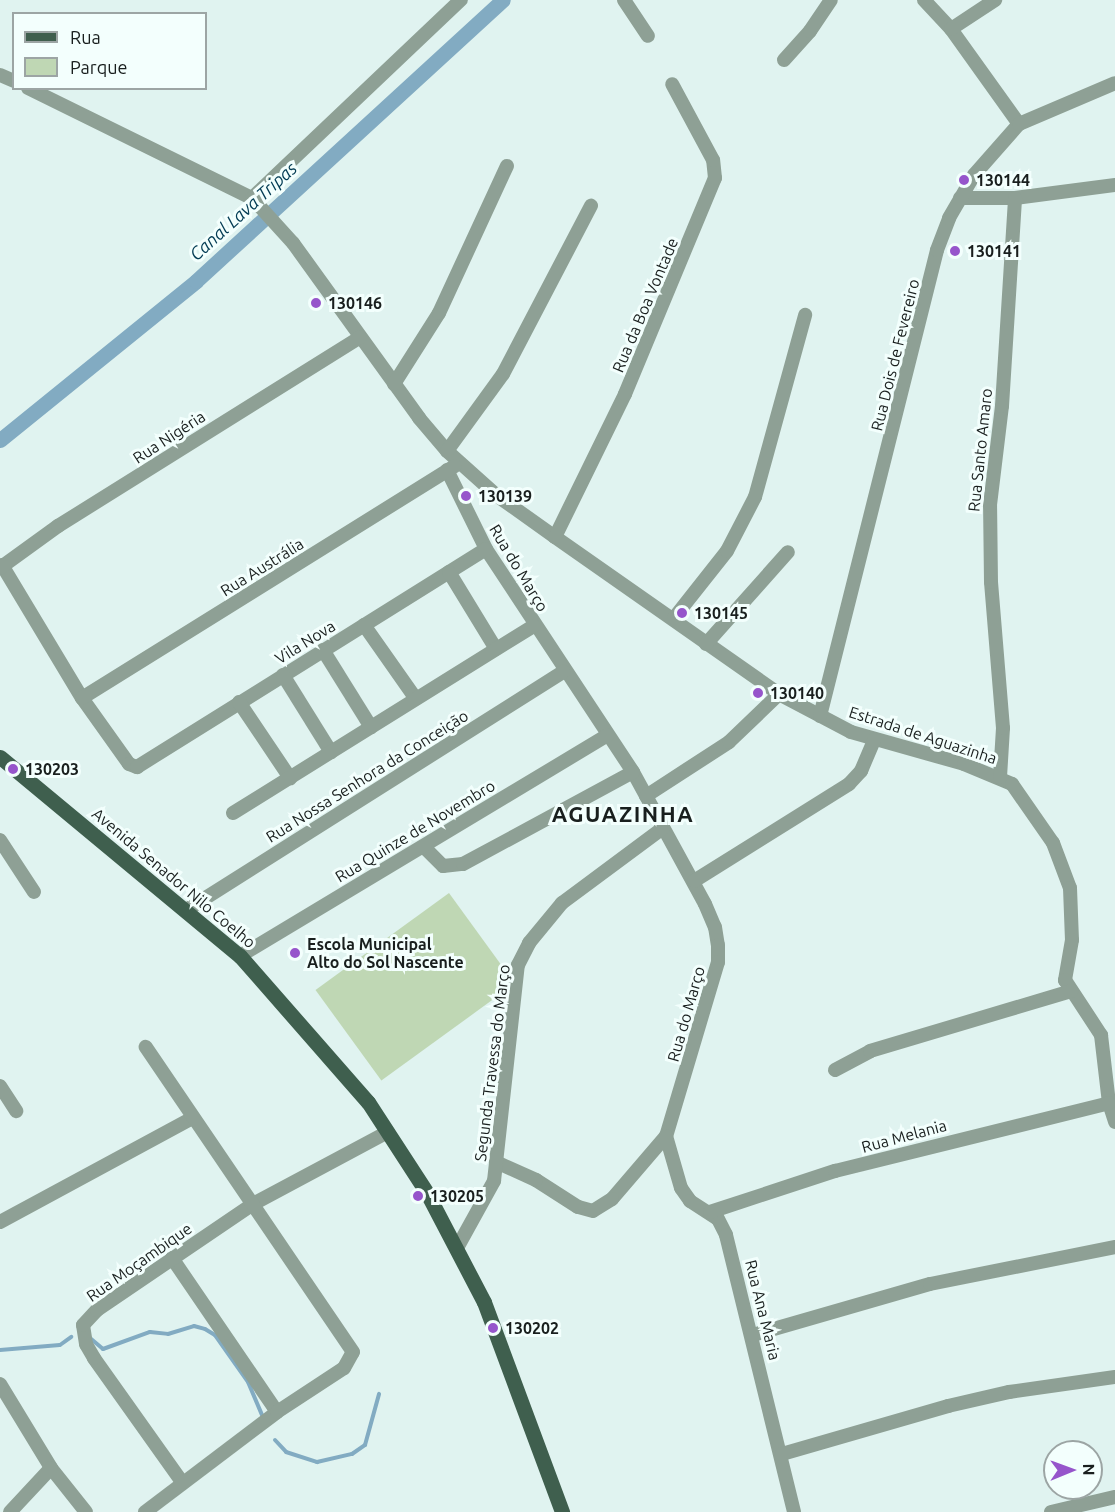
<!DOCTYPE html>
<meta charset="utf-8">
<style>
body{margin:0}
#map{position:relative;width:1115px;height:1512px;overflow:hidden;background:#e0f3f0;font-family:Ubuntu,sans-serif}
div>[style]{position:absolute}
.green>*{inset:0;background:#bfd7b4;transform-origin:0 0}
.stream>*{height:4px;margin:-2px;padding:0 2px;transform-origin:2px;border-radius:2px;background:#82abc2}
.canal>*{height:15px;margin:-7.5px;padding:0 7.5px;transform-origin:7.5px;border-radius:7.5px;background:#82abc2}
.street>*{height:14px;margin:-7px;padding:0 7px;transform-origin:7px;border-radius:7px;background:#8ea095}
.primary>*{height:15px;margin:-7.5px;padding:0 7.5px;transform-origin:7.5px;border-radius:7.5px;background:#3f5f4e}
.dots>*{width:16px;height:16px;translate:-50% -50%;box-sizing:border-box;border:3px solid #f3fffd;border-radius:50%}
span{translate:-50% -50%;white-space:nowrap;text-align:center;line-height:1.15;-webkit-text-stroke:6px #f3fffd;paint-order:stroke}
.poi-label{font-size:16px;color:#191f1e;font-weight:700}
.left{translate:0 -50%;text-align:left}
.street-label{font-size:16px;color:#191f1e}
.water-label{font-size:18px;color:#023b53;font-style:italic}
.district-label{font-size:22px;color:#191f1e;font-weight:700;letter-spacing:1.5px}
.legend{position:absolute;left:12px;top:12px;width:195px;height:78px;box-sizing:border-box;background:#f3fffd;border:2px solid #9ca5a4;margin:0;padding:8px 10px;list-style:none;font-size:18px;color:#191f1e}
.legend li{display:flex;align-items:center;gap:12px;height:30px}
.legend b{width:30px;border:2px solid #9ca5a4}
.north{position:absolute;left:1043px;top:1440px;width:60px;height:60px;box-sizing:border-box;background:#f3fffd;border:2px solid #9ca5a4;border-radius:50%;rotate:89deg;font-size:16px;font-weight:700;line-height:24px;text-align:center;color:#191f1e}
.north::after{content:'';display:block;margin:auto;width:21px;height:27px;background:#9655cb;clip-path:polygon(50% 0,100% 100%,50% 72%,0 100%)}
</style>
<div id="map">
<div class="green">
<div style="left:449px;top:893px;width:112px;height:165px;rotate:54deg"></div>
</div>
<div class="stream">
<div style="left:90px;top:1338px;width:17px;rotate:40deg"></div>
<div style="left:103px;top:1349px;width:50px;rotate:-19.9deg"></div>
<div style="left:150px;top:1332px;width:18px;rotate:6deg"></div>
<div style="left:168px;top:1334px;width:27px;rotate:-17deg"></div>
<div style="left:194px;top:1326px;width:11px;rotate:15deg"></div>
<div style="left:205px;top:1329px;width:12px;rotate:31deg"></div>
<div style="left:215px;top:1335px;width:57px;rotate:54.9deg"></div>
<div style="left:248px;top:1382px;width:39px;rotate:67deg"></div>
<div style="left:0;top:1350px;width:60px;rotate:-4.8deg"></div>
<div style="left:60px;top:1345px;width:14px;rotate:-36deg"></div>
<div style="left:275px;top:1440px;width:16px;rotate:47deg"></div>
<div style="left:286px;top:1452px;width:33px;rotate:18deg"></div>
<div style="left:317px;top:1462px;width:36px;rotate:-13deg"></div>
<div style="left:352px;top:1454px;width:16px;rotate:-35deg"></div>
<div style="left:365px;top:1445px;width:53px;rotate:-74.6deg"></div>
</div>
<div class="canal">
<div style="left:0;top:440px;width:252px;rotate:-39deg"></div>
<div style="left:196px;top:281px;width:416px;rotate:-42.5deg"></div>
</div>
<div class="street">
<div style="left:624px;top:0;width:43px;rotate:56.3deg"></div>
<div style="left:924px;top:0;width:40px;rotate:47deg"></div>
<div style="left:951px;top:29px;width:117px;rotate:54.4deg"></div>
<div style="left:951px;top:29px;width:53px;rotate:-33.4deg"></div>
<div style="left:784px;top:60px;width:39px;rotate:-48deg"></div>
<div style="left:810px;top:31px;width:37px;rotate:-56deg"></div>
<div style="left:0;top:75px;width:15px;rotate:23deg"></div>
<div style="left:28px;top:88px;width:250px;rotate:26.2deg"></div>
<div style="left:252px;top:198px;width:61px;rotate:47.7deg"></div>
<div style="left:293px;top:243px;width:216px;rotate:54.2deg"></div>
<div style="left:419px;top:418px;width:43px;rotate:49.7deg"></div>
<div style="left:447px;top:451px;width:66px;rotate:41.9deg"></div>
<div style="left:496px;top:495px;width:72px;rotate:35.4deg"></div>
<div style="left:555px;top:537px;width:274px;rotate:35deg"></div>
<div style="left:779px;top:694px;width:81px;rotate:27.8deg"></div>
<div style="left:851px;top:732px;width:117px;rotate:15.8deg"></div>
<div style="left:964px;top:764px;width:52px;rotate:22.6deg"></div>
<div style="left:1012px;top:784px;width:72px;rotate:55.2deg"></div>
<div style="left:1053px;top:843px;width:48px;rotate:69.3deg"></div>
<div style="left:1070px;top:888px;width:52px;rotate:87.8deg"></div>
<div style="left:1072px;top:940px;width:41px;rotate:99.9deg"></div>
<div style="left:1065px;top:980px;width:66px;rotate:56.8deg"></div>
<div style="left:1101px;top:1035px;width:68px;rotate:83.3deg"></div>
<div style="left:1109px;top:1103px;width:20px;rotate:72deg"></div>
<div style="left:252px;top:198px;width:288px;rotate:-43.5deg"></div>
<div style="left:960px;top:198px;width:55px"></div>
<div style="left:1015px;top:198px;width:101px;rotate:-7.4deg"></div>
<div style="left:394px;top:384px;width:84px;rotate:-57.6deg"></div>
<div style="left:439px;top:313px;width:162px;rotate:-65.2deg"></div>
<div style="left:447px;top:451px;width:95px;rotate:-54deg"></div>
<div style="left:503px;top:374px;width:190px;rotate:-62.4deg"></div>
<div style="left:447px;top:470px;width:88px;rotate:63.7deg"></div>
<div style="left:486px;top:549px;width:267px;rotate:56.6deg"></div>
<div style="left:633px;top:772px;width:150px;rotate:61.4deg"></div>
<div style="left:705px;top:904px;width:25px;rotate:67deg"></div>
<div style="left:715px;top:927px;width:18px;rotate:81deg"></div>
<div style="left:718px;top:945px;width:17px;rotate:90deg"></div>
<div style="left:718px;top:962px;width:182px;rotate:106.6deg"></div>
<div style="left:666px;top:1136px;width:83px;rotate:130.6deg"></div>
<div style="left:612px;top:1199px;width:22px;rotate:148deg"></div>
<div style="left:593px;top:1211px;width:16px;rotate:-165deg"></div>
<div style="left:578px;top:1207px;width:50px;rotate:-147.3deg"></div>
<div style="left:536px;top:1180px;width:44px;rotate:-155.8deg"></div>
<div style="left:555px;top:537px;width:159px;rotate:-63.9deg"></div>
<div style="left:625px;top:394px;width:234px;rotate:-67.4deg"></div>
<div style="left:715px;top:178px;width:18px;rotate:-96deg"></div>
<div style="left:713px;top:160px;width:86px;rotate:-118.3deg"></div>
<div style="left:2px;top:565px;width:155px;rotate:59deg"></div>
<div style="left:82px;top:698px;width:81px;rotate:54.5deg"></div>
<div style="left:129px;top:764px;width:9px;rotate:21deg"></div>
<div style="left:137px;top:767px;width:411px;rotate:-32deg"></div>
<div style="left:0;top:568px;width:72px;rotate:-35.9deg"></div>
<div style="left:58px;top:526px;width:356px;rotate:-32deg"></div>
<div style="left:449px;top:572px;width:90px;rotate:58.6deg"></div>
<div style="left:674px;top:618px;width:85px;rotate:-51.7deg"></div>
<div style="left:727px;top:551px;width:61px;rotate:-62.6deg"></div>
<div style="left:755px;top:497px;width:189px;rotate:-74.6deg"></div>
<div style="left:364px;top:625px;width:90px;rotate:54.9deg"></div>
<div style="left:706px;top:644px;width:123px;rotate:-48.3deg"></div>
<div style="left:323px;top:650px;width:91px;rotate:58.1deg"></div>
<div style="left:283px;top:675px;width:91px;rotate:58.1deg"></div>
<div style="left:82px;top:698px;width:439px;rotate:-31.9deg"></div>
<div style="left:239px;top:702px;width:92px;rotate:56.1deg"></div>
<div style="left:820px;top:716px;width:480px;rotate:-75.9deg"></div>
<div style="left:937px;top:250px;width:34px;rotate:-69deg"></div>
<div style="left:949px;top:218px;width:50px;rotate:-59.8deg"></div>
<div style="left:974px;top:175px;width:68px;rotate:-48.6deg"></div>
<div style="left:1019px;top:124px;width:104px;rotate:-23.1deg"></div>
<div style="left:1000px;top:777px;width:49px;rotate:-86.5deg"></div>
<div style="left:1003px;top:728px;width:146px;rotate:-94.7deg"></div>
<div style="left:991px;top:582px;width:77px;rotate:-90.7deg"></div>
<div style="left:990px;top:505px;width:100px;rotate:-83.1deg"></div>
<div style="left:1002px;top:406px;width:208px;rotate:-86.4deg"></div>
<div style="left:646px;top:796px;width:99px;rotate:-33deg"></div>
<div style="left:729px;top:742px;width:69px;rotate:-43.8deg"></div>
<div style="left:233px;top:813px;width:354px;rotate:-31.9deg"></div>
<div style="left:0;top:840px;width:62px;rotate:56.8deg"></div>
<div style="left:424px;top:847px;width:27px;rotate:45deg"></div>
<div style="left:443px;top:866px;width:20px;rotate:-6deg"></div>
<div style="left:463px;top:864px;width:193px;rotate:-28.4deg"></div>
<div style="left:694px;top:881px;width:183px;rotate:-32deg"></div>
<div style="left:849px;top:784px;width:18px;rotate:-47deg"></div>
<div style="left:861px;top:771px;width:34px;rotate:-67deg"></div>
<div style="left:188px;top:909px;width:444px;rotate:-32.3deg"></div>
<div style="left:240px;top:956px;width:429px;rotate:-31deg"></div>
<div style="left:835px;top:1070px;width:40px;rotate:-28deg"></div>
<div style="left:870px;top:1051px;width:210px;rotate:-16.6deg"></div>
<div style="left:0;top:1086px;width:30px;rotate:57deg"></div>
<div style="left:666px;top:1136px;width:54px;rotate:73.9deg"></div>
<div style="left:681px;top:1188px;width:16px;rotate:55deg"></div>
<div style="left:690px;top:1201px;width:33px;rotate:33deg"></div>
<div style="left:718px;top:1219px;width:18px;rotate:63deg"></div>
<div style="left:726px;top:1235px;width:285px;rotate:76.2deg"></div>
<div style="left:710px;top:1212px;width:132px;rotate:-18.2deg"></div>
<div style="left:835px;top:1171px;width:282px;rotate:-13.9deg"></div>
<div style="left:0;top:1222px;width:218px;rotate:-28.4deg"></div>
<div style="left:457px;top:1248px;width:77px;rotate:-61.1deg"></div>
<div style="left:494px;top:1181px;width:217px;rotate:-83.7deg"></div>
<div style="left:518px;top:965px;width:25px;rotate:-63deg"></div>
<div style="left:529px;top:943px;width:52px;rotate:-50.5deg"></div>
<div style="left:562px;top:903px;width:126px;rotate:-36.6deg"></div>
<div style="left:172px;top:1258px;width:186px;rotate:55.7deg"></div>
<div style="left:753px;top:1335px;width:184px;rotate:-16.1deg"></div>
<div style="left:930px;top:1284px;width:189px;rotate:-11.3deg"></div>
<div style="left:0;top:1384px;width:98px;rotate:58.7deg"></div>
<div style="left:51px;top:1468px;width:56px;rotate:51.5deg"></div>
<div style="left:782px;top:1454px;width:173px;rotate:-16.1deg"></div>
<div style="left:948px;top:1406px;width:63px;rotate:-12.9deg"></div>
<div style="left:1009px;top:1392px;width:107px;rotate:-8.1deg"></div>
<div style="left:182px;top:1482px;width:152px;rotate:-125.4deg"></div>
<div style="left:94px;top:1358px;width:16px;rotate:-120deg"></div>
<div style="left:86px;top:1344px;width:19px;rotate:-99deg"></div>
<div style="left:83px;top:1325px;width:21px;rotate:-47deg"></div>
<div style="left:97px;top:1310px;width:189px;rotate:-34.2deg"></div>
<div style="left:253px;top:1204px;width:153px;rotate:-28.1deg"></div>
<div style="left:10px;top:1512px;width:60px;rotate:-47deg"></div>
<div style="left:145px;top:1512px;width:166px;rotate:-37.1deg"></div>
<div style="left:277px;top:1412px;width:80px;rotate:-33.3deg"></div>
<div style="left:344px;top:1368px;width:18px;rotate:-61deg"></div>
<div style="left:353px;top:1352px;width:369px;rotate:-124.2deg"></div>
<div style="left:1051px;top:1512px;width:66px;rotate:-13.2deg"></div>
</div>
<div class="primary">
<div style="left:0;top:757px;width:312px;rotate:39.7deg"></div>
<div style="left:240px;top:956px;width:194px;rotate:48.8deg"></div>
<div style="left:368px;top:1102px;width:108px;rotate:57deg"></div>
<div style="left:427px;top:1193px;width:123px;rotate:62.4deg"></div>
<div style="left:484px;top:1302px;width:224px;rotate:69.6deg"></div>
</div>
<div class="dots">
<div style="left:964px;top:180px;background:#9655cb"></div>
<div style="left:955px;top:251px;background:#9655cb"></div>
<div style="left:316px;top:303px;background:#9655cb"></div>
<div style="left:466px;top:496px;background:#9655cb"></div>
<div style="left:682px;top:613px;background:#9655cb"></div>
<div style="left:758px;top:693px;background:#9655cb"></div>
<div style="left:13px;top:769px;background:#9655cb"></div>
<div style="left:295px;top:953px;background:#9655cb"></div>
<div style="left:418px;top:1196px;background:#9655cb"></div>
<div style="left:493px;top:1328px;background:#9655cb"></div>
</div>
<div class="poi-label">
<span class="left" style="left:976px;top:180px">130144</span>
<span class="left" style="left:967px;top:251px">130141</span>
<span class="left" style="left:328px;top:303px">130146</span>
<span class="left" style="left:478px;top:496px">130139</span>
<span class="left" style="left:694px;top:613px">130145</span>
<span class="left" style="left:770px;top:693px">130140</span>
<span class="left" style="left:25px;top:769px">130203</span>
<span class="left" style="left:307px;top:953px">Escola Municipal<br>Alto do Sol Nascente</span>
<span class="left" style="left:430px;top:1196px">130205</span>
<span class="left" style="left:505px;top:1328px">130202</span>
</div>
<div class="street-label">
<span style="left:645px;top:305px;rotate:-67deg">Rua da Boa Vontade</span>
<span style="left:895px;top:355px;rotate:-76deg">Rua Dois de Fevereiro</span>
<span style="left:169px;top:437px;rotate:-33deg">Rua Nigéria</span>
<span style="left:980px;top:450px;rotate:-84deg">Rua Santo Amaro</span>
<span style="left:262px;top:567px;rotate:-32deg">Rua Austrália</span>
<span style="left:519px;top:568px;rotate:59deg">Rua do Março</span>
<span style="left:305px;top:642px;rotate:-32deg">Vila Nova</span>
<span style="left:923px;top:735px;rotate:18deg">Estrada de Aguazinha</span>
<span style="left:367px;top:776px;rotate:-32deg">Rua Nossa Senhora da Conceição</span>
<span style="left:415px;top:831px;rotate:-31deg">Rua Quinze de Novembro</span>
<span style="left:174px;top:878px;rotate:40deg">Avenida Senador Nilo Coelho</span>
<span style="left:686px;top:1014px;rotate:-74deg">Rua do Março</span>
<span style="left:492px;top:1063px;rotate:-83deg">Segunda Travessa do Março</span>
<span style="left:904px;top:1136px;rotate:-15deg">Rua Melania</span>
<span style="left:139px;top:1262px;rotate:-35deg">Rua Moçambique</span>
<span style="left:763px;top:1310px;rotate:76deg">Rua Ana Maria</span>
</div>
<div class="water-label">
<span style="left:243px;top:211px;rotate:-42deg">Canal Lava Tripas</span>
</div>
<div class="district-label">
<span style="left:623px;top:814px">AGUAZINHA</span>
</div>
<ul class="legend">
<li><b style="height:8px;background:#3f5f4e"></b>Rua</li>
<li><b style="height:16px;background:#bfd7b4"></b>Parque</li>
</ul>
<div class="north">N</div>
</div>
